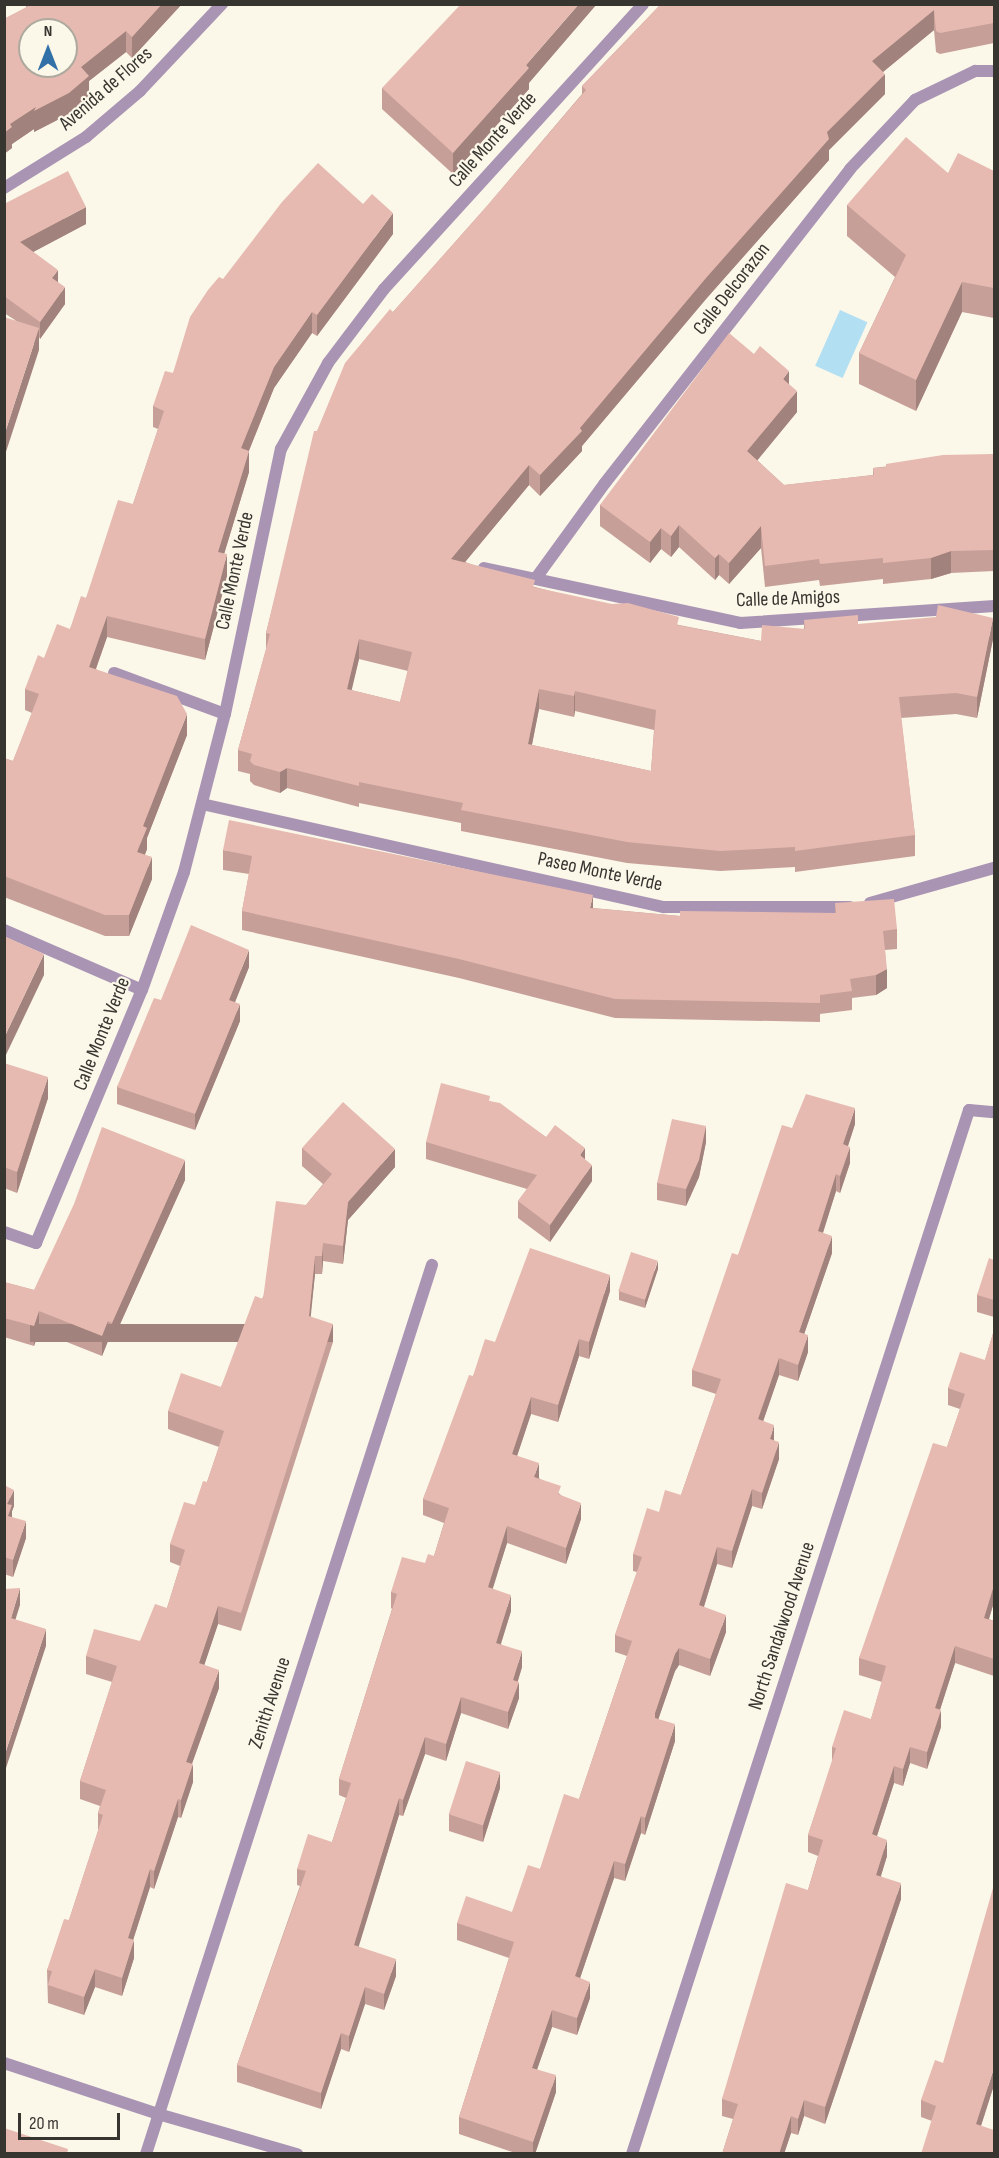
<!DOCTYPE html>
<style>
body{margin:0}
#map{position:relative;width:999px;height:2158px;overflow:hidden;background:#fbf7e9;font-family:"Sofia Sans Condensed",sans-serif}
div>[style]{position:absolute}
.water>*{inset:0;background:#b3dff3;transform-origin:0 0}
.lane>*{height:12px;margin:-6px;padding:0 6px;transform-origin:6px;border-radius:6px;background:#a994b4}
.street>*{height:12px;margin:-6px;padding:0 6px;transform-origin:6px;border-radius:6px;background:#a994b4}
.wall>*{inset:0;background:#c6a098}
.shaded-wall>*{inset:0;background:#a1827c;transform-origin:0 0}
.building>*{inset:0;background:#e6bab1;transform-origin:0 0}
span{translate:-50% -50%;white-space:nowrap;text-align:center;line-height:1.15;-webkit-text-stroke:4.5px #fbf7e9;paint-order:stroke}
.street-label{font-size:20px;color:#373530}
.frame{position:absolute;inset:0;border:6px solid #373530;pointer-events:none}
.north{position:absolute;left:18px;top:18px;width:60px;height:60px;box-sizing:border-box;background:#fbf7e9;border:2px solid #ada99f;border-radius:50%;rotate:0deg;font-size:16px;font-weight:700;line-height:24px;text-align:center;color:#373530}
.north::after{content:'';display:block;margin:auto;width:21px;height:27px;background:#3171a8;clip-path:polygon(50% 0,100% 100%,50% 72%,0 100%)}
.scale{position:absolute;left:18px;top:2113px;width:102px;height:27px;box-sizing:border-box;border:3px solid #373530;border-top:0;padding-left:8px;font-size:18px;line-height:21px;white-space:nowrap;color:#373530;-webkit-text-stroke:4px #fbf7e9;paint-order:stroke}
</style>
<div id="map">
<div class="water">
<div style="left:840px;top:310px;width:30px;height:61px;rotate:24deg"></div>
</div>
<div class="lane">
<div style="left:4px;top:188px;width:97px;rotate:-31.9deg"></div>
<div style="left:86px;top:137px;width:71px;rotate:-40.4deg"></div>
<div style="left:140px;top:91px;width:120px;rotate:-46.7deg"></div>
<div style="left:484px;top:568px;width:262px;rotate:12.1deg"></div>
<div style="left:740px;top:623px;width:255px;rotate:-3.8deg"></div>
<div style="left:536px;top:578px;width:117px;rotate:-54deg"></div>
<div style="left:605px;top:483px;width:398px;rotate:-52deg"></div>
<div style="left:850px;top:169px;width:95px;rotate:-46.7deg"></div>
<div style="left:915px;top:100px;width:67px;rotate:-25.8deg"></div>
<div style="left:975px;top:71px;width:19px"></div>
<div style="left:114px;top:673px;width:118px;rotate:20.3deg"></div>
<div style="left:202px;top:804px;width:473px;rotate:12.6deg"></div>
<div style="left:664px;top:907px;width:186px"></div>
<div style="left:870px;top:903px;width:129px;rotate:-15.8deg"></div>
<div style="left:4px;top:930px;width:150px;rotate:23.5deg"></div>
<div style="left:4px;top:1232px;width:34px;rotate:19deg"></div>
<div style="left:36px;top:1243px;width:274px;rotate:-67.3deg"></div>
<div style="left:142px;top:990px;width:125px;rotate:-70.4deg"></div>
<div style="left:184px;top:872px;width:163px;rotate:-75.5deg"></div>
<div style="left:225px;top:714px;width:271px;rotate:-78.1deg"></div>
<div style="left:281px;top:449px;width:98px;rotate:-61.3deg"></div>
<div style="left:328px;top:363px;width:93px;rotate:-52.9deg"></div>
<div style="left:384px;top:289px;width:385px;rotate:-47.7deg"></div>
</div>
<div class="street">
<div style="left:4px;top:2063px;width:162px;rotate:18.3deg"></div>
<div style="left:158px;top:2114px;width:145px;rotate:16.1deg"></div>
<div style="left:146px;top:2154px;width:934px;rotate:-72.17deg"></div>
<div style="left:632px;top:2154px;width:1097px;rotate:-72.11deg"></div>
<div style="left:969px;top:1110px;width:25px;rotate:5deg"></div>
</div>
<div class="wall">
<div style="clip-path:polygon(26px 4px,182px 4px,132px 58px,126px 52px,89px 81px,89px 97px,69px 114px,34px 132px,34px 129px,12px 144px,12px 148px,4px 154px,4px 19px,26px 8px)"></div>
<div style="clip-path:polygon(evenodd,661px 4px,994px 4px,994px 43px,940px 54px,936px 52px,934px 30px,883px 72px,885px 94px,829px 150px,829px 160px,706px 299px,582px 446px,582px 451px,540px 496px,529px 485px,465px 562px,535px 587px,679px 625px,761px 641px,804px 629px,804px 620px,858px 624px,993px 639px,977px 718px,956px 714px,901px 718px,915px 835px,915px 856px,795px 872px,795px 867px,720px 871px,627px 863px,461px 831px,461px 823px,359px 803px,359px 807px,287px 788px,280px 793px,254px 785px,250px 781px,250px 774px,238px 771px,238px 750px,266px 650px,266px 633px,317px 431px,393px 312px,487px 206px,582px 94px,582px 86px,661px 4px,359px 659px,408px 671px,400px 702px,351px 690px,359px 659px,661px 4px,539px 709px,574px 717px,575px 711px,654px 730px,651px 771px,532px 745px,539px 709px)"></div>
<div style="clip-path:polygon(529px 83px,529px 89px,453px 174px,382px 109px,382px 88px)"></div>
<div style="clip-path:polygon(994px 171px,994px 318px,962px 312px,916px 411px,859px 384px,859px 353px,895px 277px,847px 236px,847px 205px,948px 173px)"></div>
<div style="clip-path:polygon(4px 204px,86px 224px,33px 252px,58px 282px,65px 304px,40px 339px,39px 337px,39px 350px,15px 320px,4px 313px)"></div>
<div style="clip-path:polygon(393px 234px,317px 336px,312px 333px,274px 388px,249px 451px,249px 472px,224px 554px,227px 576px,205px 660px,107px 637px,96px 669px,187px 735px,147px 838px,147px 849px,145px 855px,152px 879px,129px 936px,105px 936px,4px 897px,4px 758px,13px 761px,32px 713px,25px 710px,25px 689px,44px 658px,70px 629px,86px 598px,133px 504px,158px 429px,153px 427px,153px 406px,173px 373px,223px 279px)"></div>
<div style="clip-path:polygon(789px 384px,797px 412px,757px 460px,784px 485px,873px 475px,873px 468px,994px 454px,994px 571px,951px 573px,931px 579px,883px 584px,883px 579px,820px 586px,819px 580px,765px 587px,761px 548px,729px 584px,719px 575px,715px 580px,679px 547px,671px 557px,661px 549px,650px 563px,600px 526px,600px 505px)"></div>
<div style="clip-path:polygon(223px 850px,593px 908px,680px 916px,835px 913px,835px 903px,897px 929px,897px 949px,885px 950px,887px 988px,876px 995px,852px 998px,852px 1010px,820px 1014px,820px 1022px,615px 1018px,459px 978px,242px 930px,242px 911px,249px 874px,223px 870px)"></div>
<div style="clip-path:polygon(994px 936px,994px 969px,993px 968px,993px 944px)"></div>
<div style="clip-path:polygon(249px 967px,235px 1002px,240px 1021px,195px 1130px,117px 1104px,117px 1087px,161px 1000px)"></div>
<div style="clip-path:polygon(4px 1063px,48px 1098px,17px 1193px,4px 1188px)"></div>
<div style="clip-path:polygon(490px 1101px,546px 1137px,592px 1181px,550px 1242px,518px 1218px,518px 1201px,527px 1189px,426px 1159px,426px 1142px)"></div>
<div style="clip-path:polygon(855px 1124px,848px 1146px,850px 1163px,840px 1193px,836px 1191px,823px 1233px,832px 1253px,804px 1334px,808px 1352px,798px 1381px,779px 1375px,763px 1421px,774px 1440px,779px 1459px,762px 1509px,752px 1506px,732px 1568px,717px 1564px,704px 1607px,726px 1632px,710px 1676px,679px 1665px,675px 1671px,658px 1719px,675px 1741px,645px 1835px,641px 1833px,625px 1881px,614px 1878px,580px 1978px,590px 1998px,577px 2035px,552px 2027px,537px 2069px,556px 2092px,535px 2154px,518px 2154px,459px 2134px,459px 2117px,509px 1958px,457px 1940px,457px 1923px,512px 1912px,540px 1869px,579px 1799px,627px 1656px,615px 1652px,615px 1635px,637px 1572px,633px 1571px,633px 1554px,659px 1512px,681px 1495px,716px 1394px,692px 1386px,692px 1370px,738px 1255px,792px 1128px)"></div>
<div style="clip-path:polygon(706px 1142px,699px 1177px,686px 1206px,657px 1200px,657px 1183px)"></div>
<div style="clip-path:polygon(302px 1148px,395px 1167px,348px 1220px,343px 1264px,323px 1261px,322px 1274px,315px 1274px,310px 1317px,333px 1342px,241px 1631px,218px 1624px,204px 1665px,219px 1688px,192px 1764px,193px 1782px,181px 1818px,178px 1817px,154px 1889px,150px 1887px,133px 1940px,134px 1958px,122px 1996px,95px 1987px,84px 2015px,48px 2003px,47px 1970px,69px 1920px,98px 1831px,98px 1813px,100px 1806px,80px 1799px,80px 1781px,112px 1682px,86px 1674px,86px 1656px,140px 1641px,167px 1608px,180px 1566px,170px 1562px,170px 1544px,195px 1505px,207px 1482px,219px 1447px,168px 1429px,168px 1411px,221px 1387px,306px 1205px,323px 1184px,302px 1166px)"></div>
<div style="clip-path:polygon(185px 1180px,112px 1342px,108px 1341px,102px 1356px,39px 1331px,34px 1346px,4px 1337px,4px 1282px,34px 1290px)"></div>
<div style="clip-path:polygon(994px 1260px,994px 1317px,977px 1312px,977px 1295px)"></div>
<div style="clip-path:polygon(658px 1269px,645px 1308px,619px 1300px,619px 1291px)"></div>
<div style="clip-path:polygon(610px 1291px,589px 1359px,579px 1356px,558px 1422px,531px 1414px,517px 1456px,539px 1478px,561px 1495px,581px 1519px,566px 1564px,507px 1543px,492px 1589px,511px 1611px,501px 1644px,522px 1667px,518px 1681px,519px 1698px,508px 1729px,461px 1713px,446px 1761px,425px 1754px,403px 1816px,399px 1815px,358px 1947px,396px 1976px,384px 2010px,365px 2004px,349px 2052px,341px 2049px,321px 2109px,237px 2082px,237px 2065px,300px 1886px,297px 1885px,297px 1869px,332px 1842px,346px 1798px,339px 1795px,339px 1779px,392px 1609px,391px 1608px,391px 1592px,434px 1556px,444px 1523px,423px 1515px,423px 1499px,473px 1376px,495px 1342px)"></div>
<div style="clip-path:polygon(994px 1330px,994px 1602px,989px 1619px,994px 1621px,994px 1676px,955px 1663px,940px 1710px,941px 1727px,927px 1769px,910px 1763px,903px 1786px,894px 1783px,877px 1836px,887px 1856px,881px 1876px,901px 1899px,825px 2124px,804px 2116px,798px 2135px,791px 2133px,784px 2154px,722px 2154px,733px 2119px,722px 2116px,722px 2099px,808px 1890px,818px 1856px,808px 1852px,808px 1835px,832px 1763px,832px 1747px,871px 1719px,882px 1682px,859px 1675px,859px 1658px,947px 1447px,960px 1409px,948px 1405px,948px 1388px,985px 1360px)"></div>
<div style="clip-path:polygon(4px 1485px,14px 1506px,12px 1511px,12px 1517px,26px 1538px,13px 1577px,4px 1574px)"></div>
<div style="clip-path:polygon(500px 1788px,483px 1842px,449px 1831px,449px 1814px)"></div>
<div style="clip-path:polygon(994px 2085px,981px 2126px,932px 2121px,921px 2117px,921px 2100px)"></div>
</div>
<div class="shaded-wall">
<div style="clip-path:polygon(162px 4px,182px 4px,132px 58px,132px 37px)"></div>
<div style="clip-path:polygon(579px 4px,597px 4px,529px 83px,529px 89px,453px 174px,453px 153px,526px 65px)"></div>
<div style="clip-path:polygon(934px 10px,934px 30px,872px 81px,872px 61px)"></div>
<div style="clip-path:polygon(126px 31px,126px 52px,89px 81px,89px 97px,69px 114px,34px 132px,34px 129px,12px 144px,12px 148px,4px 154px,4px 133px,10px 124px)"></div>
<div style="clip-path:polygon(885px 74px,885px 94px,829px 150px,829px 160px,706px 299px,582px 446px,582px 451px,540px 496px,540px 475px,827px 132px)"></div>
<div style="clip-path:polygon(86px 207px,86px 224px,20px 259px,20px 242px)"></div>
<div style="clip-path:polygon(393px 213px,393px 234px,317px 336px,317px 315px)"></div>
<div style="clip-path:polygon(58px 270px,58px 286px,52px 278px)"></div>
<div style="clip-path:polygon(962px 282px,962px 312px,916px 411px,916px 380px)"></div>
<div style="clip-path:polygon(65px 287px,65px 304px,40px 339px,40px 322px)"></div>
<div style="clip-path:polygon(312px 312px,312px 333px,274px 388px,241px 470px,241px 448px,274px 367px)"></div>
<div style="clip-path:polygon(39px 328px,39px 350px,4px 458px,4px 436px)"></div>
<div style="clip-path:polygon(789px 371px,789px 393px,783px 379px)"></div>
<div style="clip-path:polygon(797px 391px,797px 412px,747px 473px,747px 451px)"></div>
<div style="clip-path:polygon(249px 451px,249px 472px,218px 574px,218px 552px)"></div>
<div style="clip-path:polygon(529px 465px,529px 485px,451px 579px,451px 559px)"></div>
<div style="clip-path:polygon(679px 525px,679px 547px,671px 557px,671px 536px)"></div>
<div style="clip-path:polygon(761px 526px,761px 548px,729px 584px,729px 563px)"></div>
<div style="clip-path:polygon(661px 528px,661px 549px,650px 563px,650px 542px)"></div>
<div style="clip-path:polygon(951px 551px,951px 573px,931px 579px,931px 558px)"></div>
<div style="clip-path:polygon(227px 554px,227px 576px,205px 660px,205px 639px)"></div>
<div style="clip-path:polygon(719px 554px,719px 575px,715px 580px,715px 558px)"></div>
<div style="clip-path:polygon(107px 616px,107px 637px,89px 688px,89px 667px)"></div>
<div style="clip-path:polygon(993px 618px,993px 639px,977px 718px,977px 697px)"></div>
<div style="clip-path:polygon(359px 639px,359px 659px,347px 710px,347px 689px)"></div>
<div style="clip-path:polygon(539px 689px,539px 709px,528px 764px,528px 744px)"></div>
<div style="clip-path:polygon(575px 691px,575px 711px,574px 717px,574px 696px)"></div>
<div style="clip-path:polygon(187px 714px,187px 735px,147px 838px,147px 849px,137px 873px,137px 852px,143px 826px)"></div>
<div style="clip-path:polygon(287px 768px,287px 788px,280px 793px,280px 772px)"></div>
<div style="clip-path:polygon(152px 857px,152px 879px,129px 936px,129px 915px)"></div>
<div style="clip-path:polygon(593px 895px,593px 914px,590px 908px)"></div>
<div style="clip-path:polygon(249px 950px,249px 967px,229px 1017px,229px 1000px)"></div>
<div style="clip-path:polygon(44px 954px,44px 975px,4px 1059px,4px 1038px)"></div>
<div style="clip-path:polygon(887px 969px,887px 988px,876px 995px,876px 975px)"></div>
<div style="clip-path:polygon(240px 1004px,240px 1021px,195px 1130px,195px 1114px)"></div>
<div style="clip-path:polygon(48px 1077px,48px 1098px,17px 1193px,17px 1172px)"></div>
<div style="clip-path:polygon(855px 1108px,855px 1124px,843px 1161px,843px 1144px)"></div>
<div style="clip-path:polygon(706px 1126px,706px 1142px,699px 1177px,686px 1206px,686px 1189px)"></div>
<div style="clip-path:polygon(850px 1147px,850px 1163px,840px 1193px,840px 1176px)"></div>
<div style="clip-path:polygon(585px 1148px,585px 1165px,580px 1155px)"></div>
<div style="clip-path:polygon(395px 1149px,395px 1167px,348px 1220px,343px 1264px,343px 1246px,348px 1202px)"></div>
<div style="clip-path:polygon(185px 1160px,185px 1180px,112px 1342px,112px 1323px)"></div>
<div style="clip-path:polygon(592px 1165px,592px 1181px,550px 1242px,550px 1225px)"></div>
<div style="clip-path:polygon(836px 1174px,836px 1191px,818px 1248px,818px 1231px)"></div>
<div style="clip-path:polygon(832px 1236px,832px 1253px,799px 1349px,799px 1332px)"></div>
<div style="clip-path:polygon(323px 1243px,323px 1261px,322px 1274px,322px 1256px)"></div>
<div style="clip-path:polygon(315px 1256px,315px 1274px,309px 1334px,309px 1316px)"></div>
<div style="clip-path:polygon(658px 1261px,658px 1269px,645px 1308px,645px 1300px)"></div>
<div style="clip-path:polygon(610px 1275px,610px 1291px,589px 1359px,589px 1342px)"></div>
<div style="clip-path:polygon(39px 1311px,39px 1331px,34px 1346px,34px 1326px)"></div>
<div style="clip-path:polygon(108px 1321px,108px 1341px,102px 1356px,102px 1336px)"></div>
<div style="left:333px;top:1324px;width:18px;height:303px;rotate:90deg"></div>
<div style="clip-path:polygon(808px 1335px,808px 1352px,798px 1381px,798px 1365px)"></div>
<div style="clip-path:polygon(579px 1339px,579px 1356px,558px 1422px,558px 1405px)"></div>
<div style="clip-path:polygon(779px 1358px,779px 1375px,758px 1436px,758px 1419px)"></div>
<div style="clip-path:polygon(531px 1397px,531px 1414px,512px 1471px,512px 1454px)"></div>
<div style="clip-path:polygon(774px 1425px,774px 1441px,770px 1439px)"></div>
<div style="clip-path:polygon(779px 1442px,779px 1459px,762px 1509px,762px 1493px)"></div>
<div style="clip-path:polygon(539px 1463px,539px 1479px,534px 1477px)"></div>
<div style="clip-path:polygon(752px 1489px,752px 1506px,732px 1568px,732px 1551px)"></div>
<div style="clip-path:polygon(14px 1490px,14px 1506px,12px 1511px,12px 1522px,8px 1532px,7px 1504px)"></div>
<div style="clip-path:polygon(581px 1503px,581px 1519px,566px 1564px,566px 1548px)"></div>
<div style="clip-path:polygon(26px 1521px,26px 1538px,13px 1577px,13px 1560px)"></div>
<div style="clip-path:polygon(507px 1526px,507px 1543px,488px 1604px,488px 1587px)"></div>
<div style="clip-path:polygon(717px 1547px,717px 1564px,699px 1622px,699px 1605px)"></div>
<div style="clip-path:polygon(994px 1585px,994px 1602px,984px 1635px,984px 1618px)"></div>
<div style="clip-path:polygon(20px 1588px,20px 1605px,11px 1634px,11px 1618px)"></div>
<div style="clip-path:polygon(511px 1595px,511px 1611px,496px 1659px,496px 1643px)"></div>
<div style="clip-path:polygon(218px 1606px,218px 1624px,199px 1681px,199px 1663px)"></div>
<div style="clip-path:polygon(726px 1615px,726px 1632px,710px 1676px,710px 1659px)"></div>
<div style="clip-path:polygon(46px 1629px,46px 1646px,4px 1774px,4px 1757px)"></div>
<div style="clip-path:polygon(955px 1646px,955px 1663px,935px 1725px,935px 1708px)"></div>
<div style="clip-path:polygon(679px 1648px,679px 1665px,675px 1671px,655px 1729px,655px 1713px,675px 1654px)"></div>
<div style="clip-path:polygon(522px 1651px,522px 1667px,513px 1696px,513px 1680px)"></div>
<div style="clip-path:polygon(219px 1670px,219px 1688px,186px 1780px,186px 1762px)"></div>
<div style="clip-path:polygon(519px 1682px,519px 1698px,508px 1729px,508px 1712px)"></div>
<div style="clip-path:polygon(461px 1697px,461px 1713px,446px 1761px,446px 1744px)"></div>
<div style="clip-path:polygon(941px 1710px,941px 1727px,927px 1769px,927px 1752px)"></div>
<div style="clip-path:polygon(675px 1724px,675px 1741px,645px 1835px,645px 1818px)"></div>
<div style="clip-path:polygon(425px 1737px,425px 1754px,403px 1816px,403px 1800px)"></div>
<div style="clip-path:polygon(910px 1747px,910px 1763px,903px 1786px,903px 1769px)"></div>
<div style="clip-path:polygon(193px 1764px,193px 1782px,181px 1818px,181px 1800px)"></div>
<div style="clip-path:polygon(894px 1766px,894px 1783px,872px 1851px,872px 1834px)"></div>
<div style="clip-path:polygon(500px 1772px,500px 1788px,483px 1842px,483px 1825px)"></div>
<div style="clip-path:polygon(399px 1798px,399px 1815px,354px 1962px,354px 1945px)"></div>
<div style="clip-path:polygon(178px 1799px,178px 1817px,154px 1889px,154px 1871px)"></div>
<div style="clip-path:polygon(641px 1816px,641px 1833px,625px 1881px,625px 1864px)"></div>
<div style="clip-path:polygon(887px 1840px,887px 1856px,876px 1891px,876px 1875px)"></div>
<div style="clip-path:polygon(614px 1861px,614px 1878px,575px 1993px,575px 1976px)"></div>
<div style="clip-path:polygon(150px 1869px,150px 1887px,128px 1956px,128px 1938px)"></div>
<div style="clip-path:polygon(901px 1883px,901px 1899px,825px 2124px,825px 2107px)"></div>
<div style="clip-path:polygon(134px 1940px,134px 1958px,122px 1996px,122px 1978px)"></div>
<div style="clip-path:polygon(396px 1959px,396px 1976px,384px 2010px,384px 1994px)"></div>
<div style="clip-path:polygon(95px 1969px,95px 1987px,84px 2015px,84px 1997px)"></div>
<div style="clip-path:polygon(590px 1982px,590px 1998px,577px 2035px,577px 2018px)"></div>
<div style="clip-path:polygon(365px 1987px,365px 2004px,349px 2052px,349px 2036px)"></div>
<div style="clip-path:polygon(552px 2010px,552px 2027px,532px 2084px,532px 2068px)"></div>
<div style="clip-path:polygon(341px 2033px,341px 2049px,321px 2109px,321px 2093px)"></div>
<div style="clip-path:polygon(994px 2068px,994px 2085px,976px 2141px,976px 2124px)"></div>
<div style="clip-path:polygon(556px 2075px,556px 2092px,535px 2154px,533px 2154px,533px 2142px)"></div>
<div style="clip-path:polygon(804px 2100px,804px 2116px,798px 2135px,798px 2119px)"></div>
<div style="clip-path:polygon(791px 2116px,791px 2133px,784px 2154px,779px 2154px)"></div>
</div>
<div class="building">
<div style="clip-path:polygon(evenodd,32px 4px,162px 4px,132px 37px,126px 31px,81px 67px,89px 76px,69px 93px,34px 111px,36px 107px,10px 124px,12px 127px,4px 133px,4px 19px,32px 4px,30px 30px,66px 30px,66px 66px,30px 66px,30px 30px)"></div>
<div style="clip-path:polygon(461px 4px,579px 4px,526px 65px,529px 68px,453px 153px,382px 88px)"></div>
<div style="clip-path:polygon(evenodd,661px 4px,994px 4px,994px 23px,940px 33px,936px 31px,934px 10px,872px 61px,885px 74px,827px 132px,829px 139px,706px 278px,580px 428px,582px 431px,540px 475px,529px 465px,451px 559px,535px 580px,533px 587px,612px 604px,628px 603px,679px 617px,677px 625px,761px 641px,762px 625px,805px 629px,804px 620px,858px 615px,858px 624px,936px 617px,938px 605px,993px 618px,977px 697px,956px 693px,899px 697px,915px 835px,795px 851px,795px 847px,720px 851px,627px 842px,461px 810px,463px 803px,359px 782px,359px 786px,287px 768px,280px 772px,254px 765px,250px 761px,252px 754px,238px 750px,270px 634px,266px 633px,314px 431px,317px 431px,345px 363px,390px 309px,393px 312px,487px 206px,586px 90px,582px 86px,661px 4px,359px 639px,412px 652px,400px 702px,347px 689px,359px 639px,661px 4px,539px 689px,574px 696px,575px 691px,656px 710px,651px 771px,528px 744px,539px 689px)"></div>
<div style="clip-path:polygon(906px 137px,948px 173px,958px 153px,994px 171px,994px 288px,962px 282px,916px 380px,859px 353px,906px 255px,847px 205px)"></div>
<div style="clip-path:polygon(318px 163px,363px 204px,372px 194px,393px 213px,317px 315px,312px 312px,274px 367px,241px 448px,249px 451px,218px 552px,227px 554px,205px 639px,107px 616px,89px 667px,177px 696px,187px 714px,143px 826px,147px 828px,137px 852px,152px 857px,129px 915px,105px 915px,4px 876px,4px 758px,13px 761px,39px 694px,25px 689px,38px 655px,44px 658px,57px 624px,70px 629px,81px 596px,86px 598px,118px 500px,133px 504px,164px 411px,153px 406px,165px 371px,173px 373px,190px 317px,208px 290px,219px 277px,223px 279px,282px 202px)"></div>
<div style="clip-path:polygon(68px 171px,86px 207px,20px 242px,58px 270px,52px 278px,65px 287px,40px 322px,4px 296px,4px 204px)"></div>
<div style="clip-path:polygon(4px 317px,39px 328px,4px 436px)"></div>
<div style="clip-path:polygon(729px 333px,754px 354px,760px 346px,789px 371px,783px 379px,797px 391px,747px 451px,784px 485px,874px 475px,873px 468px,886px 467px,886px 464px,943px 455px,994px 454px,994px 550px,951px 551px,931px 558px,883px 563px,883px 558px,820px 564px,819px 559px,765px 566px,761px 526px,729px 563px,719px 554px,715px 558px,679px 525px,671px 536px,661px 528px,650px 542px,600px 505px)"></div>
<div style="clip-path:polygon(229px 820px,593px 895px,590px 908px,680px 916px,680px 911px,836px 913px,835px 903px,894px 899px,897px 929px,883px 931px,887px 969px,876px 975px,850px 979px,852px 991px,820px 995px,820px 1003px,615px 999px,459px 959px,242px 911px,252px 856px,223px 850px)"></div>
<div style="clip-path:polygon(191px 925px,249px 950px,229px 1000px,240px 1004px,195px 1114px,117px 1087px,154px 998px,161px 1000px)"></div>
<div style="clip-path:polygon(4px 936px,44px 954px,4px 1038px)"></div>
<div style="clip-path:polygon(4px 1063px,48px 1077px,17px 1172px,4px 1167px)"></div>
<div style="clip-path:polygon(441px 1083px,490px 1096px,489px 1101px,500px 1103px,546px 1137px,555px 1125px,585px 1148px,580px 1155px,592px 1165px,550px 1225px,518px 1201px,537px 1175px,426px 1142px)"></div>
<div style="clip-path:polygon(806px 1094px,855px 1108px,843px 1144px,850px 1147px,840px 1176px,836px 1174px,818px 1231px,832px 1236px,799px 1332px,808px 1335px,798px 1365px,779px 1358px,758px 1419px,774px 1425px,770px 1439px,779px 1442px,762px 1493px,752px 1489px,732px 1551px,717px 1547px,699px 1605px,726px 1615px,710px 1659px,679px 1648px,675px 1654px,655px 1713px,655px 1718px,675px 1724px,645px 1818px,641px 1816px,625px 1864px,614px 1861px,575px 1976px,590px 1982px,577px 2018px,552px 2010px,532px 2068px,556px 2075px,533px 2142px,459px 2117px,514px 1942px,457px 1923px,466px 1896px,512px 1912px,528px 1865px,540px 1869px,564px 1794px,579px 1799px,632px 1641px,615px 1635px,642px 1557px,633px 1554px,647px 1508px,659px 1512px,665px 1490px,681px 1495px,721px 1379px,692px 1370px,732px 1253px,738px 1255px,782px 1125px,792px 1128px)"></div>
<div style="clip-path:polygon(343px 1102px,395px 1149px,348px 1202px,343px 1246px,323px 1243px,322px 1256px,315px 1256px,309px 1316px,333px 1324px,241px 1613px,218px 1606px,199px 1663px,219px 1670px,186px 1762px,193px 1764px,181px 1800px,178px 1799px,154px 1871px,150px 1869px,128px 1938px,134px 1940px,122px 1978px,95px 1969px,84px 1997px,48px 1985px,52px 1971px,47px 1970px,64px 1919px,69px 1920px,103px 1815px,98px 1813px,106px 1790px,80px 1781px,117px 1666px,86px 1656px,94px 1629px,140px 1641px,155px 1604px,167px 1608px,185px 1550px,170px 1544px,184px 1502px,195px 1505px,203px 1481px,207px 1482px,224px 1431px,168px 1411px,181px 1373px,221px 1387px,255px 1296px,263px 1299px,276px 1201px,306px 1205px,332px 1174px,302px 1148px)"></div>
<div style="clip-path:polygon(672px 1119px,706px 1126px,699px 1160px,686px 1189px,657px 1183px)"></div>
<div style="clip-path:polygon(102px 1127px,185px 1160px,112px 1323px,108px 1321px,102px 1336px,39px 1311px,34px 1326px,4px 1318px,4px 1282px,34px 1290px,74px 1204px)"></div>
<div style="clip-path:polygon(530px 1248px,610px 1275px,589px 1342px,579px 1339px,558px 1405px,531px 1397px,512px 1454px,539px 1463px,534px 1477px,561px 1486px,558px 1494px,581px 1503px,566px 1548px,507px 1526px,488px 1587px,511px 1595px,496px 1643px,522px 1651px,513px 1680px,519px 1682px,508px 1712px,461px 1697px,446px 1744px,425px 1737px,403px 1800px,399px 1798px,354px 1945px,396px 1959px,384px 1994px,365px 1987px,349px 2036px,341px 2033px,321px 2093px,237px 2065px,306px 1871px,297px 1869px,308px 1834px,332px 1842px,351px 1783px,339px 1779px,397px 1594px,391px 1592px,402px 1557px,425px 1563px,428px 1554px,434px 1556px,449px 1508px,423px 1499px,469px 1375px,473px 1376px,485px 1339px,495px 1342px)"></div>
<div style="left:631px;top:1252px;width:28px;height:41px;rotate:18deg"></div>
<div style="clip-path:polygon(989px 1258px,994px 1260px,994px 1300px,977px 1295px)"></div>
<div style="clip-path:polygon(994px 1330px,994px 1585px,984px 1618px,994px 1621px,994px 1659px,955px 1646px,935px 1708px,941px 1710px,927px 1752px,910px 1747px,903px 1769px,894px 1766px,872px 1834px,887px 1840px,876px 1875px,901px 1883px,825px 2107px,804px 2100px,798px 2119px,791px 2116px,779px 2154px,722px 2154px,738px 2104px,722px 2099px,786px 1883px,808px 1890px,823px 1840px,808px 1835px,836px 1748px,832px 1747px,844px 1710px,871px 1719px,886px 1666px,859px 1658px,933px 1443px,947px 1447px,965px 1394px,948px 1388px,960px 1352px,985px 1360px)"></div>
<div style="clip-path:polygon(4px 1485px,14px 1490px,7px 1504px,12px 1505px,8px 1516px,26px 1521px,13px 1560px,4px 1557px)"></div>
<div style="clip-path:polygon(20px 1588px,11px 1618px,46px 1629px,4px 1757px,4px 1589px)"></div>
<div style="left:466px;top:1761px;width:36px;height:56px;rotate:18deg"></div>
<div style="clip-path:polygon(993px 1888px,994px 1889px,994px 2068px,976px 2124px,994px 2130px,994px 2154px,921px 2154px,936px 2106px,921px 2100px,935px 2060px,943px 2063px)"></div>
<div style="clip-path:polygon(4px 2128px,68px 2149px,67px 2154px,4px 2154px)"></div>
</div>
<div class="street-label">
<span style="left:106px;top:89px;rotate:-41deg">Avenida de Flores</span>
<span style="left:493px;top:140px;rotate:-48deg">Calle Monte Verde</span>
<span style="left:732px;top:289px;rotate:-52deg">Calle Delcorazon</span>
<span style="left:235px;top:571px;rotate:-78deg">Calle Monte Verde</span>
<span style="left:788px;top:599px;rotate:-2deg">Calle de Amigos</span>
<span style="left:600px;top:872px;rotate:12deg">Paseo Monte Verde</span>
<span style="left:102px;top:1034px;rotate:-68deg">Calle Monte Verde</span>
<span style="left:782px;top:1626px;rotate:-72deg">North Sandalwood Avenue</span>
<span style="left:270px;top:1703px;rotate:-72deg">Zenith Avenue</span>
</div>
<div class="frame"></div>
<div class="north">N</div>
<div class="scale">20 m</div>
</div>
